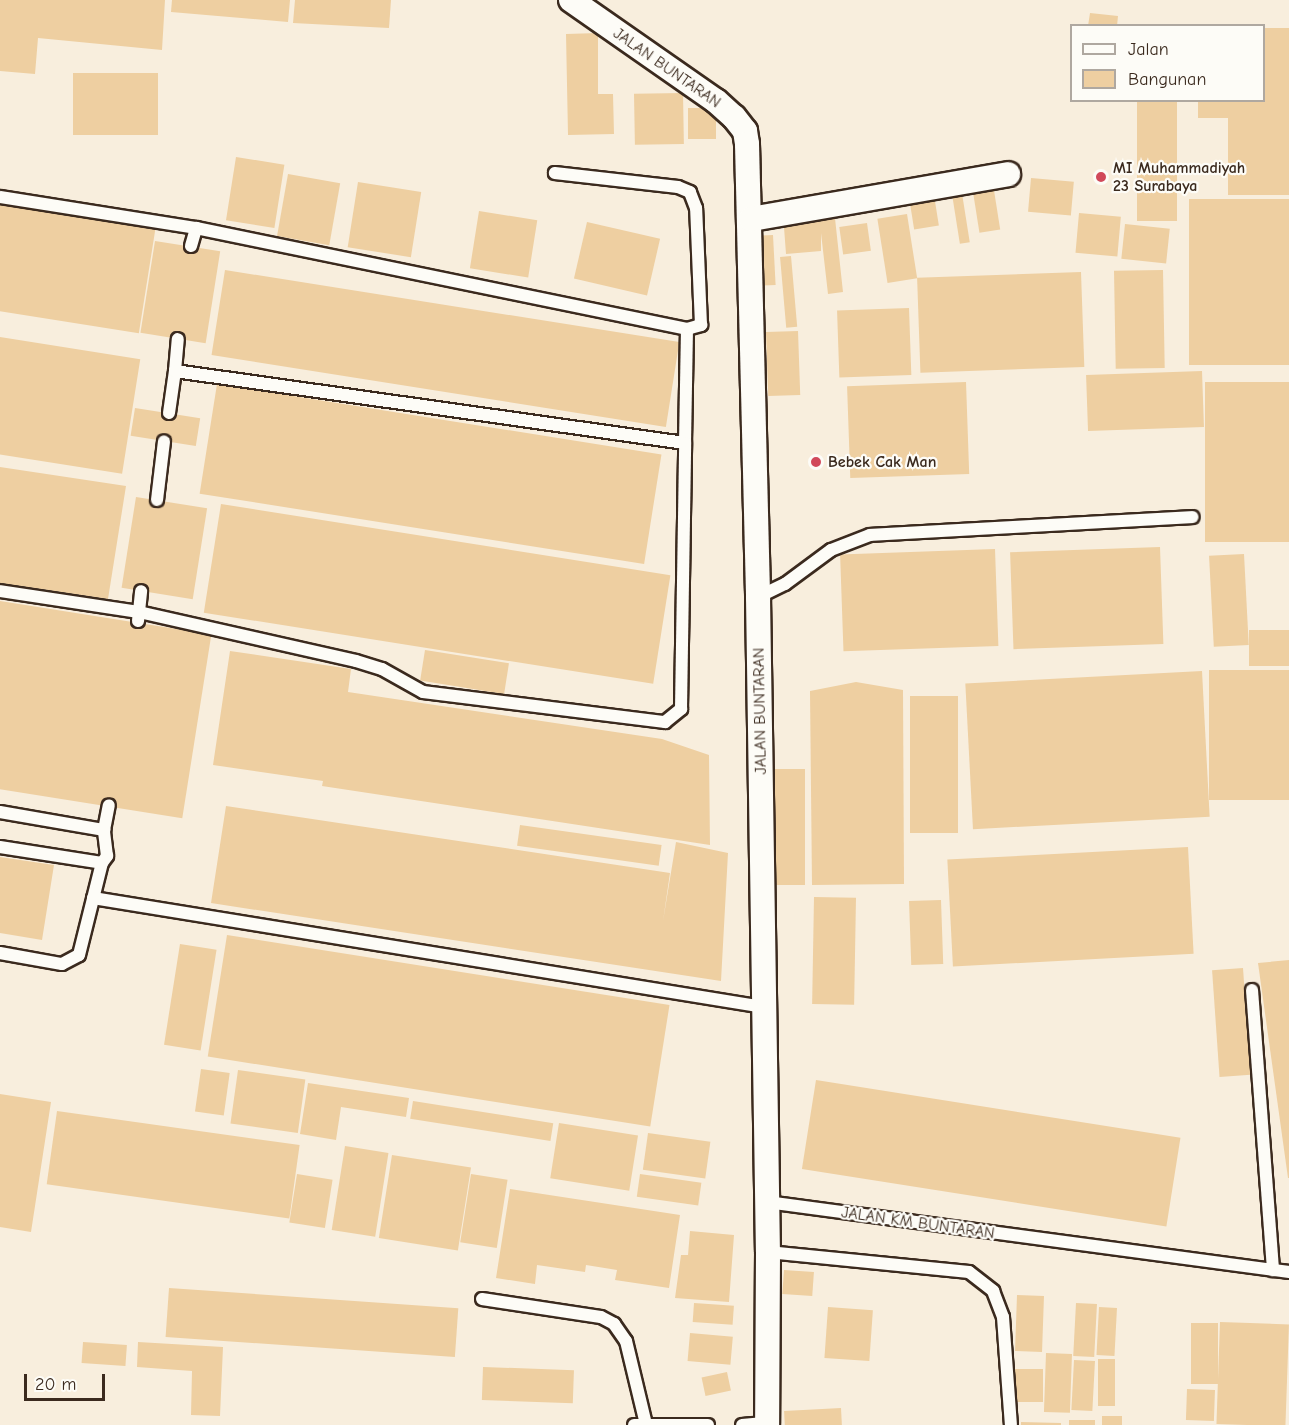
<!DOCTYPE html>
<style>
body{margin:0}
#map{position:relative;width:1289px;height:1425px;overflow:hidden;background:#fdfcf7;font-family:"Comic Neue",sans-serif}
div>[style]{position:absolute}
.built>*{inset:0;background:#f8eedd}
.building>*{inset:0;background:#eecfa1;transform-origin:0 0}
.roads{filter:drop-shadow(2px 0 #3b2a1e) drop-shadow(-2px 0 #3b2a1e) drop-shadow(0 2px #3b2a1e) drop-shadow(0 -2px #3b2a1e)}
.lane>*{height:12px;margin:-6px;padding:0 6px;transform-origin:6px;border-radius:6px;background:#fdfcf7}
.street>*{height:24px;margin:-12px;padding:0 12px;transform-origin:12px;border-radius:12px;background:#fdfcf7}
.dots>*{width:16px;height:16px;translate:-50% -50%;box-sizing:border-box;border:3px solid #fdfcf7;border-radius:50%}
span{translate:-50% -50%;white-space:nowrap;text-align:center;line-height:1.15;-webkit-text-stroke:4.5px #fdfcf7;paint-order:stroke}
.street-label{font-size:16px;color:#3b2a1e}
.poi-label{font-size:16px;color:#3b2a1e;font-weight:700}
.left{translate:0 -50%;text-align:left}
.legend{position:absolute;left:1070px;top:24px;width:195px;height:78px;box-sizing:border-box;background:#fdfcf7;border:2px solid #afa8a0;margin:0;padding:8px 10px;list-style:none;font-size:18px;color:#3b2a1e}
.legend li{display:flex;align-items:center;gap:12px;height:30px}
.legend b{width:30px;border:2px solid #afa8a0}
.scale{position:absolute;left:24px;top:1374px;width:81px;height:27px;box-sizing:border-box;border:3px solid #3b2a1e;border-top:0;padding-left:8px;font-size:18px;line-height:21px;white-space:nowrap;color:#3b2a1e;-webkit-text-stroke:4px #fdfcf7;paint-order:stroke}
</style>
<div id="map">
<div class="built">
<div style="clip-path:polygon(evenodd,0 0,1289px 0,1289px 1425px,0 1425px,0 0,1072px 26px,1264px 26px,1264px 100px,1072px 100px,1072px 26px)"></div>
</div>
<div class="building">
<div style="clip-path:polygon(0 0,165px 0,162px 50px,38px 38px,35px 74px,0 71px)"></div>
<div style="clip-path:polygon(172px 0,290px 0,288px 22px,171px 12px)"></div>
<div style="clip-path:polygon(295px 0,391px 0,389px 28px,293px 23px)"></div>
<div style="clip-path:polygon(1090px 13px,1118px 16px,1117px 26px,1088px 26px)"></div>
<div style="clip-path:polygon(1264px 28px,1289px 28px,1289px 195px,1228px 195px,1228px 118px,1198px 118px,1198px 100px,1264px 100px)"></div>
<div style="clip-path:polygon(598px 33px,598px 94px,613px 94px,614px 134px,568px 135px,566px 34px)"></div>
<div style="left:73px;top:73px;width:85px;height:62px"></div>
<div style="left:683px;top:93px;width:51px;height:49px;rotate:89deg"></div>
<div style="left:1137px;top:100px;width:40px;height:121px"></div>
<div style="left:688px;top:108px;width:28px;height:31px"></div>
<div style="left:236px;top:157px;width:49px;height:64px;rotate:9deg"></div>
<div style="left:288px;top:174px;width:53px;height:63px;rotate:10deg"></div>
<div style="left:1031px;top:178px;width:43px;height:34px;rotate:5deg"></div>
<div style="left:358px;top:182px;width:64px;height:66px;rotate:9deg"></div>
<div style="left:993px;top:184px;width:46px;height:21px;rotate:81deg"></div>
<div style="left:961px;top:187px;width:56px;height:10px;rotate:81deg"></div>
<div style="left:934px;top:195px;width:31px;height:25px;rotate:81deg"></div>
<div style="left:1289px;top:199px;width:166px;height:100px;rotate:90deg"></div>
<div style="left:0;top:200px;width:158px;height:110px;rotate:9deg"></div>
<div style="clip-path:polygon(834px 209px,843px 292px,828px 294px,821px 233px,821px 251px,786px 254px,783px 214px)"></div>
<div style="left:479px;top:211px;width:59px;height:58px;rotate:9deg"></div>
<div style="left:1079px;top:213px;width:42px;height:40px;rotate:5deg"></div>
<div style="left:907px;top:214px;width:65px;height:30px;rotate:81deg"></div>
<div style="left:587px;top:222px;width:75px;height:58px;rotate:13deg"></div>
<div style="left:867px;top:223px;width:28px;height:28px;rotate:82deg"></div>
<div style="left:1125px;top:224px;width:45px;height:35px;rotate:6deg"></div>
<div style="left:773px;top:235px;width:50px;height:13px;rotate:87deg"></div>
<div style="left:155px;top:241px;width:66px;height:93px;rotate:9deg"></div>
<div style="left:791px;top:256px;width:71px;height:11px;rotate:85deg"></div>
<div style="left:225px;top:270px;width:460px;height:86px;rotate:9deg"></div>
<div style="left:1163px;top:270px;width:98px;height:49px;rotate:89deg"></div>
<div style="left:1081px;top:272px;width:95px;height:164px;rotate:88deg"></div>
<div style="left:909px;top:308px;width:67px;height:72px;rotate:88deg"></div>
<div style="left:798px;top:331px;width:64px;height:32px;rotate:88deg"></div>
<div style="left:0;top:337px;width:142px;height:116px;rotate:9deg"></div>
<div style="left:1202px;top:371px;width:56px;height:116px;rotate:88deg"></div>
<div style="left:966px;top:382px;width:92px;height:119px;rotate:88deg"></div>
<div style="left:1289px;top:382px;width:160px;height:84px;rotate:90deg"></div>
<div style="left:217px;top:384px;width:450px;height:111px;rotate:9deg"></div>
<div style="left:135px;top:408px;width:66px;height:28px;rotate:9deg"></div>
<div style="clip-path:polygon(0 467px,126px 486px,108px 599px,0 583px)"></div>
<div style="left:136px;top:497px;width:72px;height:92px;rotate:9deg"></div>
<div style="left:221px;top:504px;width:455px;height:110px;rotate:9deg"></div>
<div style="left:1160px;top:547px;width:97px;height:150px;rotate:88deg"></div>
<div style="left:995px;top:549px;width:97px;height:155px;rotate:88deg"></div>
<div style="left:1244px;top:554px;width:91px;height:35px;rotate:87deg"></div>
<div style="left:0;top:601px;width:214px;height:186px;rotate:9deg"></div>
<div style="left:1289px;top:630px;width:36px;height:40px;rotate:90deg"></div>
<div style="left:425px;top:650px;width:85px;height:31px;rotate:9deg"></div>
<div style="clip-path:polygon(230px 651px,351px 669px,348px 692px,662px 739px,709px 755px,710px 845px,322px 786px,323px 781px,213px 765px)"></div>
<div style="left:1289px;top:670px;width:130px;height:80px;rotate:90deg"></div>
<div style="left:1202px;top:671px;width:146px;height:237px;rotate:87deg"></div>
<div style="clip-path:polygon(856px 682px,903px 690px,904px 884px,812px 885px,810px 691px)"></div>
<div style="left:910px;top:696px;width:48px;height:137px"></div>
<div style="left:805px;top:769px;width:116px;height:36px;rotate:90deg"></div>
<div style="clip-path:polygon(226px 806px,670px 873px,663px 921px,676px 842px,728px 853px,721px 981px,211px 903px)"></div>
<div style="left:520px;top:825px;width:143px;height:21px;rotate:8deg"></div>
<div style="left:1188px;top:847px;width:107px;height:241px;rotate:87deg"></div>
<div style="clip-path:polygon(0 857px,54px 865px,42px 940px,0 933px)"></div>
<div style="left:814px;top:897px;width:42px;height:107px;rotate:1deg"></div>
<div style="left:941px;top:900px;width:64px;height:32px;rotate:88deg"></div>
<div style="left:227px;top:935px;width:448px;height:123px;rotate:9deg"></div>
<div style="left:180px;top:944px;width:37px;height:102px;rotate:9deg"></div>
<div style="clip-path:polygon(1289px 960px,1289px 1178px,1288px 1178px,1258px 963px)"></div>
<div style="left:1243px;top:968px;width:107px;height:31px;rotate:86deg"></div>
<div style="left:201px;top:1069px;width:29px;height:43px;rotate:8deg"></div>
<div style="left:238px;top:1070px;width:68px;height:54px;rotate:8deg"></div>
<div style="left:816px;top:1080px;width:369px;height:90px;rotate:9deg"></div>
<div style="clip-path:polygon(308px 1083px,409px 1098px,406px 1117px,341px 1107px,336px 1140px,300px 1134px)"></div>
<div style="clip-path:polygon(0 1094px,51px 1102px,31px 1232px,0 1227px)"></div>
<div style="left:413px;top:1101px;width:142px;height:18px;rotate:9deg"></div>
<div style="left:57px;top:1111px;width:245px;height:74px;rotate:8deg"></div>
<div style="left:559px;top:1123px;width:80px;height:56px;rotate:9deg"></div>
<div style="left:648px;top:1133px;width:63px;height:37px;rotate:8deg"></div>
<div style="left:345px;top:1146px;width:44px;height:85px;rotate:9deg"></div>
<div style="left:392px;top:1155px;width:80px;height:84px;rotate:9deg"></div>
<div style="left:297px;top:1174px;width:36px;height:49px;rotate:9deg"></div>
<div style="left:471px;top:1174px;width:37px;height:69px;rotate:9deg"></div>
<div style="left:640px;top:1174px;width:62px;height:23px;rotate:8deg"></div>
<div style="clip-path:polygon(510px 1189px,680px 1215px,669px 1288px,615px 1280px,617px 1270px,586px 1265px,585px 1272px,537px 1265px,535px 1284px,496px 1278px)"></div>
<div style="clip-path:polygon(690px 1231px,734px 1235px,729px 1302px,675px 1298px,681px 1255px,688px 1255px)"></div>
<div style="left:784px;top:1270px;width:30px;height:24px;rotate:4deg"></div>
<div style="left:169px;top:1288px;width:290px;height:49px;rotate:4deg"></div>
<div style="left:1017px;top:1295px;width:27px;height:56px;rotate:2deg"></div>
<div style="left:694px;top:1303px;width:40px;height:19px;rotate:4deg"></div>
<div style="left:1076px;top:1303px;width:21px;height:53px;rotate:3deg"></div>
<div style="left:828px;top:1307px;width:45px;height:51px;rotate:4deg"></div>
<div style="left:1099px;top:1307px;width:18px;height:48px;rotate:3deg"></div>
<div style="left:1220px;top:1322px;width:69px;height:102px;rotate:2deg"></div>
<div style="left:1191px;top:1323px;width:27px;height:61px"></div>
<div style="left:690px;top:1333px;width:43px;height:28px;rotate:5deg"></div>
<div style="left:83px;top:1342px;width:44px;height:21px;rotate:4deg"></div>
<div style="clip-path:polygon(138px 1342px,223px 1347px,220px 1416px,191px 1415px,192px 1371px,137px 1367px)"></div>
<div style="left:1046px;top:1353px;width:26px;height:59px;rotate:2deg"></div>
<div style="left:1098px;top:1359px;width:17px;height:47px"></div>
<div style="left:1074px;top:1360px;width:21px;height:50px;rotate:3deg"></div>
<div style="left:483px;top:1367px;width:91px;height:33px;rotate:2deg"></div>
<div style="left:1014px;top:1369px;width:29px;height:33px"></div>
<div style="left:727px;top:1372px;width:19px;height:26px;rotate:78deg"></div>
<div style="left:1187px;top:1389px;width:28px;height:31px;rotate:2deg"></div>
<div style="left:841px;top:1408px;width:17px;height:57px;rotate:87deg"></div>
<div style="left:1102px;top:1416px;width:20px;height:9px"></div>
<div style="left:1069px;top:1420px;width:26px;height:5px"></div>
<div style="clip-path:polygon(1021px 1422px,1061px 1423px,1061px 1425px,1021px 1425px)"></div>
</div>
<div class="roads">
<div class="lane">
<div style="left:0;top:197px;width:198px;rotate:9deg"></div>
<div style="left:196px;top:228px;width:501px;rotate:11.62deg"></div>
<div style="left:687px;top:329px;width:15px;rotate:-16deg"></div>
<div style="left:701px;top:325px;width:117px;rotate:-92.4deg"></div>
<div style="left:696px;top:208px;width:17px;rotate:-111deg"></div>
<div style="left:690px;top:192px;width:13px;rotate:-157deg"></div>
<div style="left:678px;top:187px;width:124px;rotate:-173.5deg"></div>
<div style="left:191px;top:246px;width:19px;rotate:-74deg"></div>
<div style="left:175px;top:371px;width:32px;rotate:-85deg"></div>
<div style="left:169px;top:413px;width:42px;rotate:-81.9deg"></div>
<div style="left:175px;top:371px;width:515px;rotate:8.04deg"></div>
<div style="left:685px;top:443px;width:114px;rotate:-89deg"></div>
<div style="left:157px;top:500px;width:59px;rotate:-83.2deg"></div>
<div style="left:0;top:591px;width:141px;rotate:8.6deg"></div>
<div style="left:139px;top:612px;width:222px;rotate:12.7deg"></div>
<div style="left:356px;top:661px;width:27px;rotate:17deg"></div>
<div style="left:382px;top:669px;width:47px;rotate:29.3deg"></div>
<div style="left:423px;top:692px;width:244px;rotate:7.1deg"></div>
<div style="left:665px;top:722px;width:21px;rotate:-39deg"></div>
<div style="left:681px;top:709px;width:266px;rotate:-89.1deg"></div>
<div style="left:758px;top:597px;width:30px;rotate:-26deg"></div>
<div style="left:785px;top:584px;width:57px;rotate:-36.5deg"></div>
<div style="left:831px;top:550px;width:42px;rotate:-21deg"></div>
<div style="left:870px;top:535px;width:323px;rotate:-3.2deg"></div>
<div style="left:138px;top:621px;width:30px;rotate:-84deg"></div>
<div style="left:0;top:812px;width:106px;rotate:9.8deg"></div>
<div style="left:0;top:847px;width:103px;rotate:8.9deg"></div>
<div style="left:93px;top:898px;width:680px;rotate:9.23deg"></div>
<div style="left:0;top:953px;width:63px;rotate:10.1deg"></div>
<div style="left:62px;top:964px;width:19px;rotate:-28deg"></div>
<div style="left:79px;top:955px;width:95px;rotate:-76deg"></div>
<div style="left:102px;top:863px;width:9px;rotate:-54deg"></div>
<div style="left:107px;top:856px;width:26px;rotate:-97deg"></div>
<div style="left:104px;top:830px;width:25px;rotate:-79deg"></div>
<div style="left:1252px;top:990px;width:281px;rotate:85.7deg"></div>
<div style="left:767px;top:1202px;width:527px;rotate:7.64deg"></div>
<div style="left:768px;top:1252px;width:202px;rotate:5.7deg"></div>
<div style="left:969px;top:1272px;width:31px;rotate:38deg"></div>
<div style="left:993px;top:1291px;width:28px;rotate:69deg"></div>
<div style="left:1003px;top:1317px;width:108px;rotate:85.8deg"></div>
<div style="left:482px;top:1299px;width:120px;rotate:8.6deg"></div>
<div style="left:601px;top:1317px;width:15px;rotate:28deg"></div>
<div style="left:614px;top:1324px;width:21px;rotate:55deg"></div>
<div style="left:626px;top:1341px;width:85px;rotate:76.5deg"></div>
<div style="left:634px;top:1425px;width:74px"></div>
<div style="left:742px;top:1425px;width:25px;rotate:-5deg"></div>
</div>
<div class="street">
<div style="left:571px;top:0;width:177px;rotate:34.9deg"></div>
<div style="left:716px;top:101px;width:24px;rotate:42deg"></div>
<div style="left:734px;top:117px;width:18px;rotate:52deg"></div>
<div style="left:745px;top:131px;width:13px;rotate:81deg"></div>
<div style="left:747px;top:144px;width:453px;rotate:88.6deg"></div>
<div style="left:758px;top:597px;width:655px;rotate:89.13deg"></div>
<div style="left:768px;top:1252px;width:173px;rotate:90.3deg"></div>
<div style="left:751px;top:219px;width:261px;rotate:-9.9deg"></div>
</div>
</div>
<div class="dots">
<div style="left:1101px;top:177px;background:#d1495b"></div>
<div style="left:816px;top:462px;background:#d1495b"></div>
</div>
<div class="street-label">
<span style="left:667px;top:68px;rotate:35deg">JALAN BUNTARAN</span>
<span style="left:760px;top:711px;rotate:-91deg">JALAN BUNTARAN</span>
<span style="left:918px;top:1223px;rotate:8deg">JALAN KM BUNTARAN</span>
</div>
<div class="poi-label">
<span class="left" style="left:1113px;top:177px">MI Muhammadiyah<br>23 Surabaya</span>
<span class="left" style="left:828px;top:462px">Bebek Cak Man</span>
</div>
<ul class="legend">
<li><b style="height:8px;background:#fdfcf7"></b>Jalan</li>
<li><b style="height:16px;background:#eecfa1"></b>Bangunan</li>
</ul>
<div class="scale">20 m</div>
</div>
